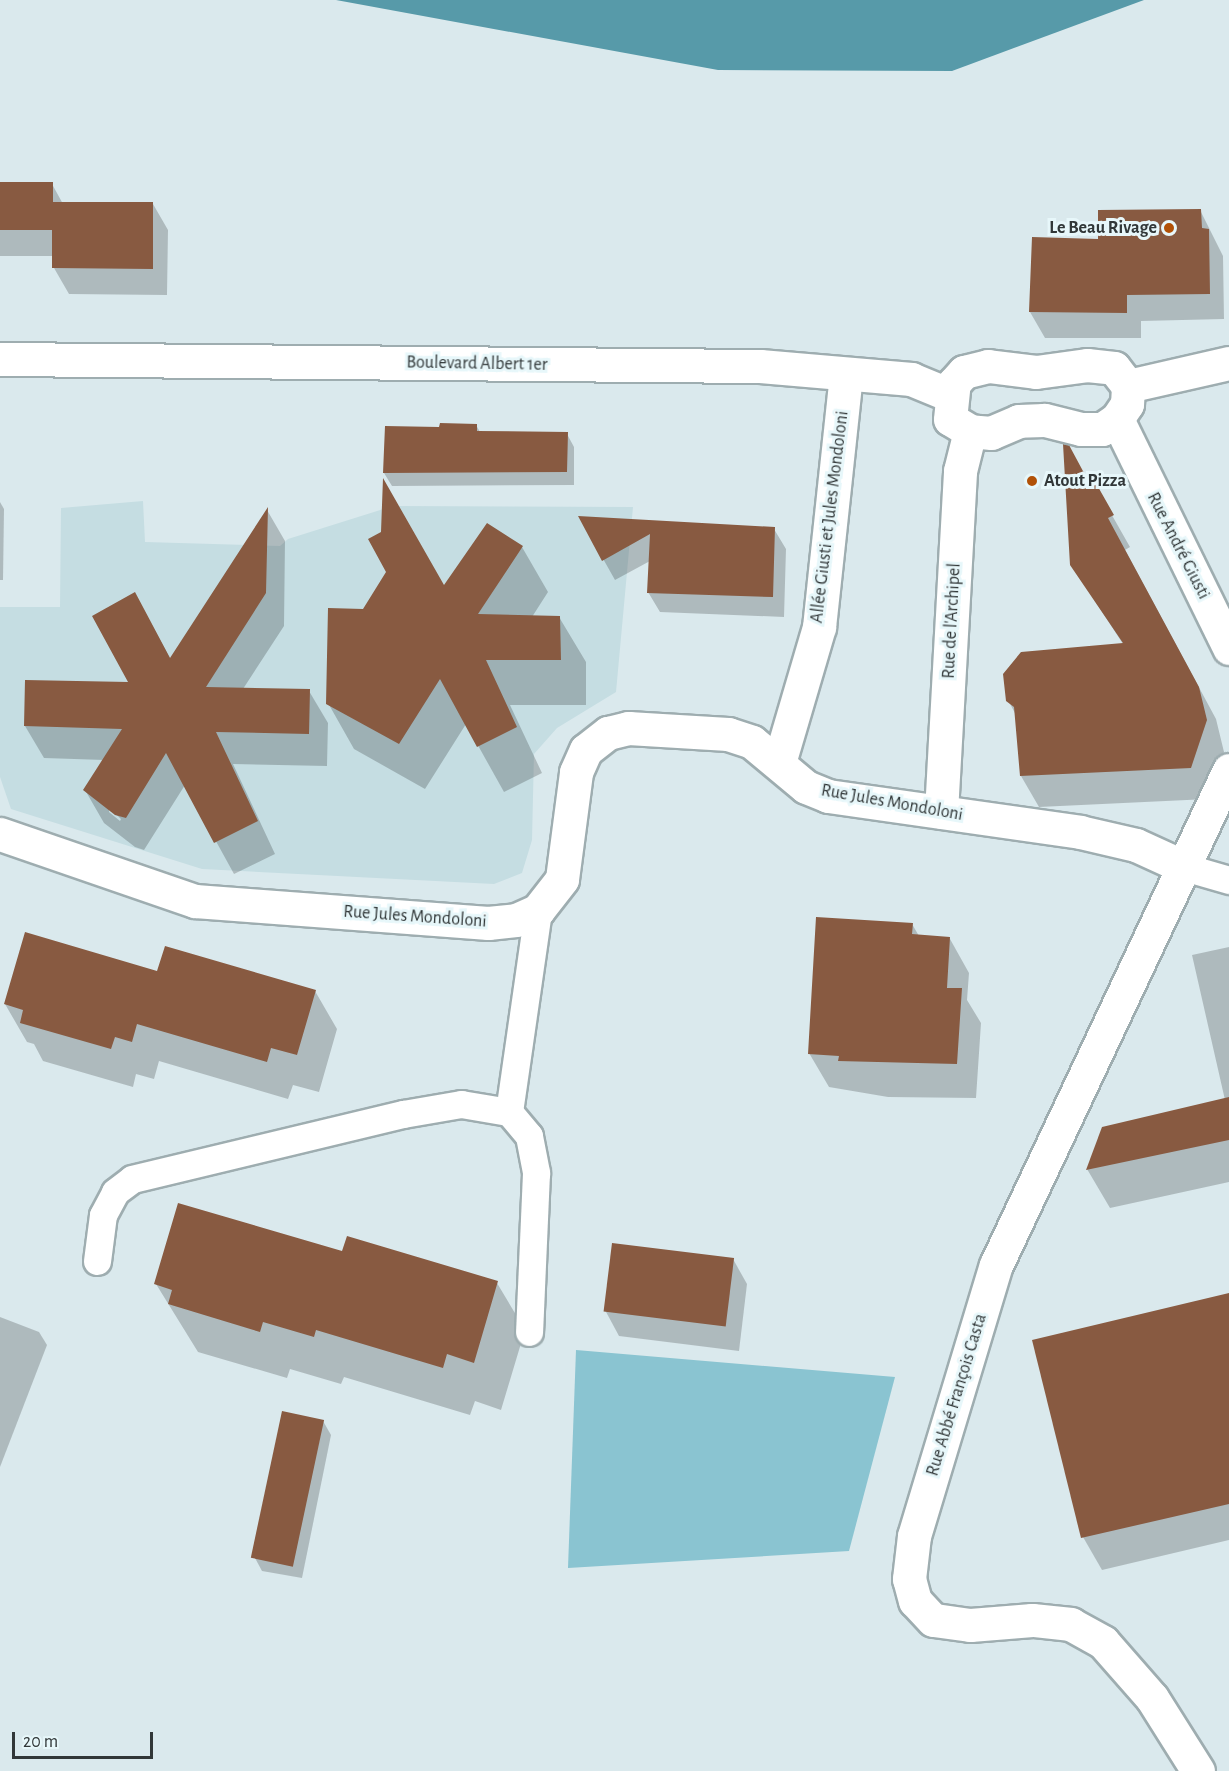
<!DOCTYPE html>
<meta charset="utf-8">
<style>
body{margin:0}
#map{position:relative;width:1229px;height:1771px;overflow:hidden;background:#dae9ed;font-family:"Alegreya Sans",sans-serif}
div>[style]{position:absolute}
.built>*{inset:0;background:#c5dde2}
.green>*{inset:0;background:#8ac4d1}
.water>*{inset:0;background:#579aa9}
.shadow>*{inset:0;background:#0003}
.building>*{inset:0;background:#885a41;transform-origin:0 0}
.roads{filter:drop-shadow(2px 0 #9eadb0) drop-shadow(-2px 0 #9eadb0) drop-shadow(0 2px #9eadb0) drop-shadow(0 -2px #9eadb0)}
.service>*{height:27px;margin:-13.5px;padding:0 13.5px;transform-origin:13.5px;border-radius:13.5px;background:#fff}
.minor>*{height:33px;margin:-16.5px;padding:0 16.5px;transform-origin:16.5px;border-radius:16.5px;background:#fff}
.secondary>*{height:33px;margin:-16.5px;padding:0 16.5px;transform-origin:16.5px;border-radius:16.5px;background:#fff}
.dots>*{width:16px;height:16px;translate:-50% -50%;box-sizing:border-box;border:3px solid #e7f7fa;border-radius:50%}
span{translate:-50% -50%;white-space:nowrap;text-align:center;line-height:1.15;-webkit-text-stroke:6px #e7f7fa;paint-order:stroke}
.poi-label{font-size:18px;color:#313738;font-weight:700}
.right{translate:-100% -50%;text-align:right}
.left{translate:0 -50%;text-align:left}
.street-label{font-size:18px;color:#313738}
.scale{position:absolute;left:12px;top:1732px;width:141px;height:27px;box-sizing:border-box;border:3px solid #313738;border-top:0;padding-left:8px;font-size:18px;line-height:21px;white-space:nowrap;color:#313738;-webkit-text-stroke:4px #e7f7fa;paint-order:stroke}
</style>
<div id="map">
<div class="built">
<div style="clip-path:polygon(143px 501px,145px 542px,280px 546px,288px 539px,393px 506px,633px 507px,616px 692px,557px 728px,534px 754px,532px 840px,522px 873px,494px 884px,202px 869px,11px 809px,0 777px,0 607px,60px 607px,61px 508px)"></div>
</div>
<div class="green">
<div style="clip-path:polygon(576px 1350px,895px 1377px,849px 1551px,568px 1568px)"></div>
</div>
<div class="water">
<div style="clip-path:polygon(336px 0,1144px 0,952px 71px,718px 70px)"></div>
</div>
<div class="shadow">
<div style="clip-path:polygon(0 184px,52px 184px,63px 204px,153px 204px,168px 230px,167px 295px,69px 294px,54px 268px,54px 256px,0 256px)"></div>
<div style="clip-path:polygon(1200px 210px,1223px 256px,1224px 319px,1141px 321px,1141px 338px,1045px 338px,1030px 312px,1100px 240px)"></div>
<div style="clip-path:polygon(476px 425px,480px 432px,567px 434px,574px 447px,574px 485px,392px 486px,384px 473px,441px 428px)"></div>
<div style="clip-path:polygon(1096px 487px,1130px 547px,1125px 550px,1216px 719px,1224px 752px,1208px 799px,1039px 807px,1021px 776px,1016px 715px,1008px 700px,1123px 644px,1071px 564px,1091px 488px)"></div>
<div style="clip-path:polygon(0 502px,4px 509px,3px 580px,0 580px)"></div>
<div style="clip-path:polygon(evenodd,267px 510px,285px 541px,284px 626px,243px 689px,309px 691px,328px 723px,327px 766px,233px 764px,275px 854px,234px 874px,185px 785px,144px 850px,135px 847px,104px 823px,85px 790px,104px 760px,44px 758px,25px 726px,131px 684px,135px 594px,171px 660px,267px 510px,109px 808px,121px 819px,120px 821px,109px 812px,109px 808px)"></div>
<div style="clip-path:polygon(580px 518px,774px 529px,786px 549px,784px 617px,660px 612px,648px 592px,650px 561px,615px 580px)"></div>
<div style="clip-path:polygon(522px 547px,548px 592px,532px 617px,559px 617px,586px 662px,586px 705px,510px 705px,542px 773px,504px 792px,466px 724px,425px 789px,354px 749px,328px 703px,364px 611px,444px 588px)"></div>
<div style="clip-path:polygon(912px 924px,919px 936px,950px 939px,969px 973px,967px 1000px,981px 1023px,976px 1098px,888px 1097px,829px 1087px,809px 1053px)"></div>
<div style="clip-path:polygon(1229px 947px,1229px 1182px,1110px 1208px,1087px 1169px,1225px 1100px,1192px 955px)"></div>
<div style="clip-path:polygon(158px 973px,315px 991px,337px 1029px,319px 1092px,293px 1085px,288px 1099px,159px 1061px,154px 1079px,136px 1074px,133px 1087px,43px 1061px,34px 1044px,27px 1042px,5px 1004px)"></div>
<div style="clip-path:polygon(343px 1253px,497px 1283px,525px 1330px,501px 1410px,475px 1401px,470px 1415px,344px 1377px,341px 1384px,290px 1369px,287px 1378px,198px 1352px,156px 1284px)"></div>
<div style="clip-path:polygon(733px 1259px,747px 1284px,739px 1351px,619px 1336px,605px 1310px)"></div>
<div style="clip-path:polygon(1229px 1295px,1229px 1540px,1102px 1570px,1083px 1537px)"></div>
<div style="clip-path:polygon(0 1317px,39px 1332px,47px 1345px,0 1467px)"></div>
<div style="clip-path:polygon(323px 1421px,331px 1435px,302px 1578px,262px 1571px,255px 1558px)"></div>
</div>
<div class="building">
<div style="clip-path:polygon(0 182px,53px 182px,53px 202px,153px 202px,153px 269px,52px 268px,52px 230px,0 230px)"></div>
<div style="clip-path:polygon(1201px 209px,1202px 228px,1209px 229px,1210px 294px,1127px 295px,1127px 313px,1029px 312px,1032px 237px,1098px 239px,1098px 210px)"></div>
<div style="clip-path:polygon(440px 423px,477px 424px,477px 431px,568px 432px,567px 472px,383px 473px,385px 426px,439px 427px)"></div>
<div style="clip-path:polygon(1063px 444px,1069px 445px,1091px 486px,1097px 485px,1114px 515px,1108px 518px,1199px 687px,1207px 720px,1191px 768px,1020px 776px,1014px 707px,1006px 701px,1003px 674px,1021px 652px,1123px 643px,1070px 565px)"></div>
<div style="clip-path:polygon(383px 478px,444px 585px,487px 523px,523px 546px,478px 614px,560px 616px,561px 660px,486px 660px,517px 727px,477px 747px,440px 679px,399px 744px,326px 704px,328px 608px,363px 609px,386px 572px,368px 539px,381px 532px)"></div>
<div style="clip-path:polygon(268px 507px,266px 593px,206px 687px,310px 689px,309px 734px,216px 732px,258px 821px,214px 843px,166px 753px,126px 818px,115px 815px,83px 790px,122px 729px,24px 726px,25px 680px,128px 682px,92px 616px,135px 592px,170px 658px)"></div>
<div style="clip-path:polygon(578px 516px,775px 527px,773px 597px,647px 593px,650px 534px,602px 561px)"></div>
<div style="clip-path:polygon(816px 917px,913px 923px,912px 934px,950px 937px,947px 988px,962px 988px,957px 1064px,838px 1061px,839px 1056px,808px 1054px)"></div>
<div style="clip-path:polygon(25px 932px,157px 971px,165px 946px,316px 990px,297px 1055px,271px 1048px,267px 1062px,137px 1024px,132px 1042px,115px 1037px,111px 1049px,20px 1023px,23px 1010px,4px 1004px)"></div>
<div style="clip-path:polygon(1229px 1097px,1229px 1140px,1086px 1170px,1102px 1127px)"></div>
<div style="clip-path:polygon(178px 1203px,342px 1251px,347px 1236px,498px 1281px,474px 1363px,447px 1354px,443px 1368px,316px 1330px,314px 1337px,263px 1322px,260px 1332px,168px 1304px,172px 1290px,154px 1284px)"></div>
<div style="left:612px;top:1243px;width:123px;height:69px;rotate:7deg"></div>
<div style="clip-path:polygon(1229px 1293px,1229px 1504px,1081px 1538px,1032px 1340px)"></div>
<div style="left:282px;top:1411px;width:43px;height:150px;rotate:12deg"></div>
</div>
<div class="roads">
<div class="service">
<div style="left:1184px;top:867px;width:47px;rotate:16.1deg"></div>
<div style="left:509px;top:1112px;width:204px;rotate:-81.8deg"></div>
<div style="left:97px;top:1261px;width:46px;rotate:-82.6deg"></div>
<div style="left:103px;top:1215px;width:26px;rotate:-62deg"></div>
<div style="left:115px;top:1192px;width:21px;rotate:-37deg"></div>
<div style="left:132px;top:1179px;width:279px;rotate:-13.5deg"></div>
<div style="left:403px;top:1114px;width:59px;rotate:-9.8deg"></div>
<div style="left:461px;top:1104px;width:49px;rotate:9.5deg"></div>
<div style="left:509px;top:1112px;width:31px;rotate:50deg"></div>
<div style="left:529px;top:1136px;width:38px;rotate:79deg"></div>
<div style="left:536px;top:1173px;width:159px;rotate:92.5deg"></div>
</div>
<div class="minor">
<div style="left:1117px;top:419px;width:255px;rotate:63.9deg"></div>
<div style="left:779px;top:763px;width:142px;rotate:-73.6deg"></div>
<div style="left:819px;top:627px;width:254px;rotate:-83.9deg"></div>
<div style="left:941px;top:812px;width:342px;rotate:-86.8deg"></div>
<div style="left:960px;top:471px;width:41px;rotate:-76deg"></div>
<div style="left:0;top:834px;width:206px;rotate:19deg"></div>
<div style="left:195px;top:901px;width:294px;rotate:4.3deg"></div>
<div style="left:488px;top:923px;width:28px;rotate:-6deg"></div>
<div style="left:516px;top:920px;width:24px;rotate:-24deg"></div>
<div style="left:538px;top:910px;width:39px;rotate:-52deg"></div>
<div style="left:562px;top:879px;width:108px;rotate:-82.5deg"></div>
<div style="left:576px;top:772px;width:24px;rotate:-66deg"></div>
<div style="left:586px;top:750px;width:28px;rotate:-38deg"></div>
<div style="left:608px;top:733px;width:21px;rotate:-14deg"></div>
<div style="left:628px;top:728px;width:100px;rotate:3.4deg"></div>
<div style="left:728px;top:734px;width:25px;rotate:18deg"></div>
<div style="left:752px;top:742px;width:70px;rotate:39.8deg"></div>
<div style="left:806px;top:787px;width:24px;rotate:22deg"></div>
<div style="left:828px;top:796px;width:255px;rotate:8.1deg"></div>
<div style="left:1080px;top:832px;width:57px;rotate:13.1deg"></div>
<div style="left:1136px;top:845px;width:53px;rotate:24.6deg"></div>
<div style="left:1198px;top:1771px;width:86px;rotate:-122.2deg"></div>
<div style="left:1152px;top:1698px;width:74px;rotate:-131.2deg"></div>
<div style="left:1103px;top:1642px;width:37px;rotate:-151deg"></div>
<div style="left:1071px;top:1624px;width:39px;rotate:-174deg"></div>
<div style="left:1032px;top:1620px;width:62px;rotate:175.4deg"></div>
<div style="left:970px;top:1625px;width:37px;rotate:-172deg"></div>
<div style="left:933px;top:1620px;width:26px;rotate:-133deg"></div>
<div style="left:915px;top:1601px;width:23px;rotate:-105deg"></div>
<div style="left:909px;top:1579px;width:43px;rotate:-83.4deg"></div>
<div style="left:914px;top:1536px;width:283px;rotate:-73.2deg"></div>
<div style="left:996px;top:1265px;width:547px;rotate:-64.79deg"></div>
</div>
<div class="secondary">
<div style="left:0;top:359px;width:760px;rotate:0.53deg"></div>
<div style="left:760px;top:366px;width:152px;rotate:4.9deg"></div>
<div style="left:911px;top:379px;width:42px;rotate:22.3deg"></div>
<div style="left:1087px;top:365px;width:27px;rotate:6deg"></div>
<div style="left:1114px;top:368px;width:23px;rotate:52deg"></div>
<div style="left:1128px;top:386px;width:18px;rotate:93deg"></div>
<div style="left:1127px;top:404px;width:18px;rotate:124deg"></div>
<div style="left:1117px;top:419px;width:18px;rotate:146deg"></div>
<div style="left:1102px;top:429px;width:21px;rotate:180deg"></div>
<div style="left:1081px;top:429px;width:38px;rotate:-166deg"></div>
<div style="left:1044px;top:420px;width:25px;rotate:178deg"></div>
<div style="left:1019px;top:421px;width:30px;rotate:157deg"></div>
<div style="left:991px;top:433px;width:21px;rotate:-175deg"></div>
<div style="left:970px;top:431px;width:23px;rotate:-149deg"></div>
<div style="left:950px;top:419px;width:36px;rotate:-84deg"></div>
<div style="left:954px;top:383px;width:15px;rotate:-48deg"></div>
<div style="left:964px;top:372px;width:25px;rotate:-14deg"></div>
<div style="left:988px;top:366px;width:48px;rotate:7.1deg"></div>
<div style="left:1036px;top:372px;width:51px;rotate:-7.8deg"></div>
<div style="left:1128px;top:386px;width:104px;rotate:-12.8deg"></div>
</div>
</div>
<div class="dots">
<div style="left:1169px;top:228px;background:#b15107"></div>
<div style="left:1032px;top:481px;background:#b15107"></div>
</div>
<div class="poi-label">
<span class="right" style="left:1157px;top:228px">Le Beau Rivage</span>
<span class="left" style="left:1044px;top:481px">Atout Pizza</span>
</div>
<div class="street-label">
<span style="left:477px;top:364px;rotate:1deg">Boulevard Albert 1er</span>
<span style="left:830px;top:517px;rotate:-83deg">Allée Giusti et Jules Mondoloni</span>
<span style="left:1178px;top:546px;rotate:63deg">Rue André Giusti</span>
<span style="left:952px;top:621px;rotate:-87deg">Rue de l'Archipel</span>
<span style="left:892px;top:803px;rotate:10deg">Rue Jules Mondoloni</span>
<span style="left:415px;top:917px;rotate:4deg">Rue Jules Mondoloni</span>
<span style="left:957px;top:1395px;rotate:-73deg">Rue Abbé François Casta</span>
</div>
<div class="scale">20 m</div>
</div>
